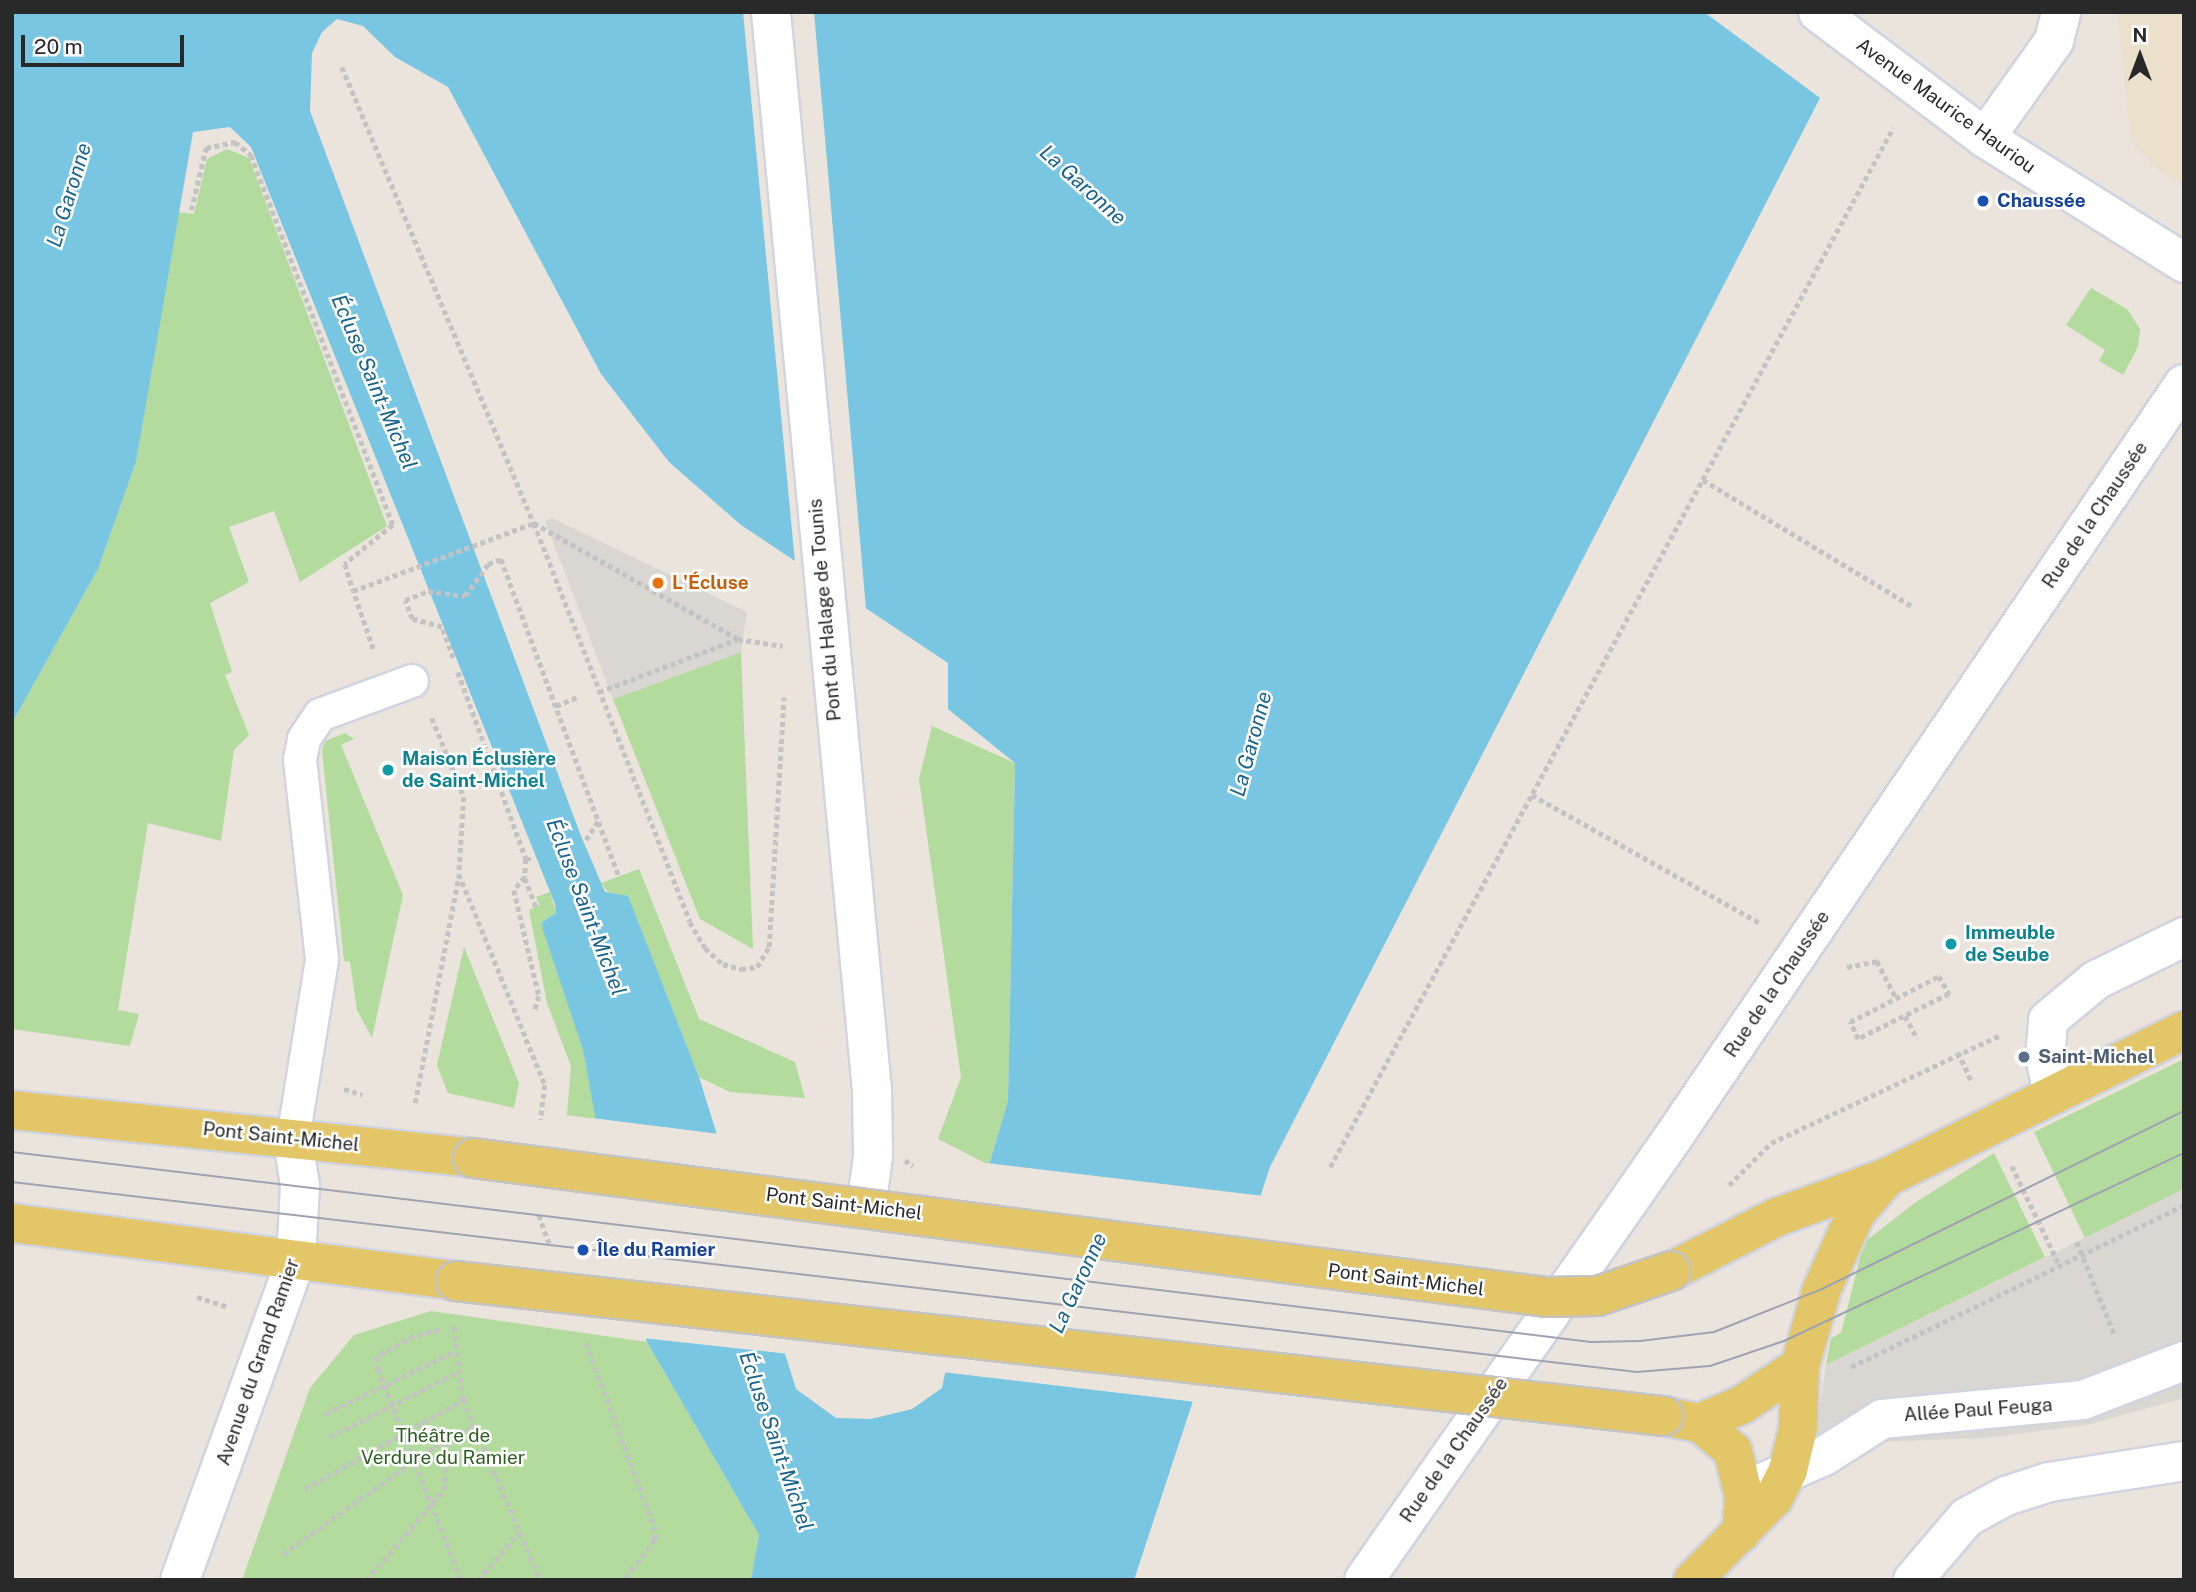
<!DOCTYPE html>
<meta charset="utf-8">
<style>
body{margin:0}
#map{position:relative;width:2196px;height:1592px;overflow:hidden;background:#eae4dc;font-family:"Public Sans",sans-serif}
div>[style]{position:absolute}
.education>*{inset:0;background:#eae0cc}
.green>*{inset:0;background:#b2db9d}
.plaza>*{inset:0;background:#dad7d2}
.water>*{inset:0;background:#78c6e2}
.pier>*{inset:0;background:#eae4dc}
.path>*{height:4.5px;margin-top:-2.25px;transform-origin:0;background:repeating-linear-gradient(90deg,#c3c3c3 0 5px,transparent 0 8.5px)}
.roads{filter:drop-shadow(2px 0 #d1d4e0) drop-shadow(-2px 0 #d1d4e0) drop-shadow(0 2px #d1d4e0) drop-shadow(0 -2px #d1d4e0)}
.lane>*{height:32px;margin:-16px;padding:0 16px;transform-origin:16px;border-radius:16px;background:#fff}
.street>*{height:38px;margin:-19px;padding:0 19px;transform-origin:19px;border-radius:19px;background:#fff}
.secondary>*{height:38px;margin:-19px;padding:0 19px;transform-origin:19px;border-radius:19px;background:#fff}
.primary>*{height:38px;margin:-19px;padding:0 19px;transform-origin:19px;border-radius:19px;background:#e2c668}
.tram>*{height:2px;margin:-1px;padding:0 1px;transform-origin:1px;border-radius:1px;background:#9fa2b1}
.path-bridge>*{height:4.5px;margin-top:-2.25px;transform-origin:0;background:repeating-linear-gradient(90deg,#c3c3c3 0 5px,transparent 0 8.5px)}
.bridges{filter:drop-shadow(2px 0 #c3c3c3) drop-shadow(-2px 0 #c3c3c3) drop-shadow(0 2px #c3c3c3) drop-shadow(0 -2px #c3c3c3)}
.primary-bridge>*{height:38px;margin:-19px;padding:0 19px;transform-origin:19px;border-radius:19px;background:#e2c668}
.dots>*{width:19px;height:19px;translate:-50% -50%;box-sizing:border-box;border:4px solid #fff;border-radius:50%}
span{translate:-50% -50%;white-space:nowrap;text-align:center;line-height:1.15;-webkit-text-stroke:5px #fff;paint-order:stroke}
.street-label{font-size:19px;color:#292929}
.transit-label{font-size:19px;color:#164399;font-weight:700}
.left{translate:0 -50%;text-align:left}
.food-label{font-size:19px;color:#c56008;font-weight:700}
.culture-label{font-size:19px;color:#0d838f;font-weight:700}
.service-label{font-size:19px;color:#4e5e75;font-weight:700}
.park-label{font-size:19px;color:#2d5e20}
.water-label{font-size:21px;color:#1a648b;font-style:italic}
.frame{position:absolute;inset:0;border:14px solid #292929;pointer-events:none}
.north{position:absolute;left:2105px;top:21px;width:70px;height:70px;-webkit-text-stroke:5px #fff;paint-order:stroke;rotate:0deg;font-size:19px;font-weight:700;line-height:28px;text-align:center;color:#292929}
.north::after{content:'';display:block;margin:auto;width:24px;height:32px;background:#292929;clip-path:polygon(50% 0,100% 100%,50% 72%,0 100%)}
.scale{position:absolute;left:21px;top:35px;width:163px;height:32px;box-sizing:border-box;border:4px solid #292929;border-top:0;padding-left:9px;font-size:21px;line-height:24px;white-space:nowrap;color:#292929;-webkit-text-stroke:5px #fff;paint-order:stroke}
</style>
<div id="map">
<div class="education">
<div style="clip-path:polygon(2117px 12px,2184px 12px,2184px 187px,2150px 164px,2131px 140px)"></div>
</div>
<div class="green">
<div style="clip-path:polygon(227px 149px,249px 158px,387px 526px,300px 582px,274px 511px,229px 527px,249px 582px,210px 603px,232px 672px,225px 675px,249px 735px,234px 750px,221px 841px,148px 823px,118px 1010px,139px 1014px,130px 1046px,12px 1029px,12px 723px,98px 569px,136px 462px,177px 212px,194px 214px,207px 159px)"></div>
<div style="clip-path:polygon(2091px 288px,2127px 309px,2140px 329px,2138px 347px,2123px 375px,2099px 361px,2105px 350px,2066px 325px)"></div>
<div style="clip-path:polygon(741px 652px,753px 949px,700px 919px,613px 699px)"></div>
<div style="clip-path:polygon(932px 726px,1015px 763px,1008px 1101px,989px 1165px,938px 1139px,961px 1077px,919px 779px)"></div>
<div style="clip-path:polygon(345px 733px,354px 739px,341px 745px,403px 895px,372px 1038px,357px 1010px,350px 962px,344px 961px,322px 751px,325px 741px)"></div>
<div style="clip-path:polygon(639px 869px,699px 1019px,795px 1062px,805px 1098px,730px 1092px,699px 1077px,628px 897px,610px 895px,601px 883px)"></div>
<div style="clip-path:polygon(550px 892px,556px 913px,542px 922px,583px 1050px,596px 1119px,567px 1115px,571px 1066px,547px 1003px,529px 910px,540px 905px,536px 897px)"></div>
<div style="clip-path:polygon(464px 947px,519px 1083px,514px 1108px,448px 1093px,437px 1065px)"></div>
<div style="clip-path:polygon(2184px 1059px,2184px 1189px,2085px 1238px,2034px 1132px)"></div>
<div style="clip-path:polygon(1994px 1153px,2045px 1257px,1826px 1365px,1831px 1338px,1841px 1333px,1861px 1254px,1854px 1256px,1862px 1244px,1916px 1202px)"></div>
<div style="clip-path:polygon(431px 1311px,647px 1342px,759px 1535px,751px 1580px,242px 1580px,310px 1388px,354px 1335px)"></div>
</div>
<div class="plaza">
<div style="clip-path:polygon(552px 518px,747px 612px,741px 652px,613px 699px,545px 521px)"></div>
<div style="clip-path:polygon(2184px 1189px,2184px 1398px,2087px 1425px,1986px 1438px,1814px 1444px,1826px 1365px)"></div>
</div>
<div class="water">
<div style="clip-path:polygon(evenodd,12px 12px,1704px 12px,1820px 98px,1270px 1167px,1134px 1580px,751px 1580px,759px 1535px,647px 1342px,615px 1225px,583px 1050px,543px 930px,542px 922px,556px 913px,555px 904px,251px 147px,230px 127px,193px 132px,136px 462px,98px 569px,12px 723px,12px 12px,337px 19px,363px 26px,395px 57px,448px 87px,601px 374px,669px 462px,741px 525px,948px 663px,948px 709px,1015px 763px,1008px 1101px,989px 1165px,942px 1388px,912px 1409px,871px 1419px,836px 1418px,796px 1389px,699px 1077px,628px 896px,605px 892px,581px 836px,310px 111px,312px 53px,322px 32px,337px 19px)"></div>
</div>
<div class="pier">
<div style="clip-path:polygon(743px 12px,814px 12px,866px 609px,795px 563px)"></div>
<div style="clip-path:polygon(592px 1118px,720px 1134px,789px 1354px,642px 1338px,611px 1226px)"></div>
<div style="clip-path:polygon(986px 1163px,1264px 1196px,1196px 1402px,942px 1372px)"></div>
</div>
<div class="path">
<div style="left:342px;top:67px;width:495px;rotate:67.2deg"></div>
<div style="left:534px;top:523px;width:428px;rotate:68.6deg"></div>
<div style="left:690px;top:922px;width:30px;rotate:60deg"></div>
<div style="left:705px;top:948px;width:24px;rotate:42deg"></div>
<div style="left:723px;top:964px;width:19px;rotate:16deg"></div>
<div style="left:741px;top:969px;width:16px;rotate:-7deg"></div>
<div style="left:757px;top:967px;width:23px;rotate:-59deg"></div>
<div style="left:769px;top:947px;width:250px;rotate:-86.6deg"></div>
<div style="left:191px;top:210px;width:64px;rotate:-76.4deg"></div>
<div style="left:206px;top:148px;width:30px;rotate:-12deg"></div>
<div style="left:235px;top:142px;width:21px;rotate:39deg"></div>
<div style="left:251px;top:155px;width:396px;rotate:69deg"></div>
<div style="left:393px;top:525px;width:62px;rotate:140.9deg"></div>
<div style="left:345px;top:564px;width:28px;rotate:73deg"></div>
<div style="left:1703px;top:480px;width:244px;rotate:31.1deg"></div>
<div style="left:373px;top:649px;width:61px;rotate:-109deg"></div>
<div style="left:353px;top:591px;width:193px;rotate:-20.6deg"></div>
<div style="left:534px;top:523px;width:235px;rotate:29.6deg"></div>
<div style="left:738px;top:639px;width:45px;rotate:9deg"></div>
<div style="left:453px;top:658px;width:33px;rotate:-110deg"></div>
<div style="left:442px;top:627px;width:31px;rotate:-165deg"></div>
<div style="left:412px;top:619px;width:20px;rotate:-110deg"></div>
<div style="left:405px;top:600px;width:25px;rotate:-21deg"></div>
<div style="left:428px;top:591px;width:37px;rotate:8deg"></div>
<div style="left:465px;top:596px;width:39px;rotate:-54deg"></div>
<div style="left:488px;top:564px;width:14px;rotate:-21deg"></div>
<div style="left:501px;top:559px;width:339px;rotate:69.6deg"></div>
<div style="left:458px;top:672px;width:199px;rotate:70deg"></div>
<div style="left:526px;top:859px;width:18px;rotate:93deg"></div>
<div style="left:525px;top:877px;width:17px;rotate:130deg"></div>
<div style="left:514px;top:890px;width:109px;rotate:76.7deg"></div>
<div style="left:539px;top:996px;width:14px;rotate:107deg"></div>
<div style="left:599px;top:692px;width:149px;rotate:-20.9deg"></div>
<div style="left:556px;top:706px;width:25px;rotate:-23deg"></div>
<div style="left:432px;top:718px;width:85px;rotate:67.9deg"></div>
<div style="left:464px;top:797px;width:77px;rotate:93.7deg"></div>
<div style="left:459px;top:874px;width:228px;rotate:67.8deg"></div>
<div style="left:545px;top:1085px;width:35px;rotate:97deg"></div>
<div style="left:1532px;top:795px;width:261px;rotate:29.3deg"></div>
<div style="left:586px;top:840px;width:22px;rotate:-58deg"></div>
<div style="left:526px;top:859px;width:8px"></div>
<div style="left:525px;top:878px;width:31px;rotate:69deg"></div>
<div style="left:1847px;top:967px;width:31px;rotate:-11deg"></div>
<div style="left:1877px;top:961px;width:42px;rotate:62.8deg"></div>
<div style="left:1939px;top:976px;width:21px;rotate:61deg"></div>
<div style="left:1949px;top:994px;width:102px;rotate:153.7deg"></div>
<div style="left:1858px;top:1039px;width:19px;rotate:-115deg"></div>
<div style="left:1850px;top:1022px;width:100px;rotate:-27.3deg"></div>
<div style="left:1905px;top:1016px;width:26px;rotate:61deg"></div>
<div style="left:1958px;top:1052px;width:33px;rotate:65deg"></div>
<div style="left:344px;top:1089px;width:19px;rotate:18deg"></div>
<div style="left:415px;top:1103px;width:232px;rotate:-79.1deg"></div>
<div style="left:2012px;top:1166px;width:111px;rotate:64.4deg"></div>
<div style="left:1330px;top:1167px;width:1182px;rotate:-61.55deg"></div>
<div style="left:1729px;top:1185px;width:59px;rotate:-45deg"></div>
<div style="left:1771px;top:1143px;width:253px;rotate:-25.2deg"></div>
<div style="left:539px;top:1215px;width:30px;rotate:70deg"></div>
<div style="left:2077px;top:1242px;width:100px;rotate:67.8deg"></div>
<div style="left:197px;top:1297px;width:33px;rotate:18deg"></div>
<div style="left:454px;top:1327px;width:74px;rotate:83deg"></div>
<div style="left:463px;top:1400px;width:196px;rotate:66.8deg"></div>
<div style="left:439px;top:1330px;width:26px;rotate:167deg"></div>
<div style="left:414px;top:1336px;width:43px;rotate:150.4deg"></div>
<div style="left:377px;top:1357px;width:12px;rotate:85deg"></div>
<div style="left:378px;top:1369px;width:227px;rotate:68.5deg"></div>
<div style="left:586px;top:1343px;width:195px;rotate:69.6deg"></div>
<div style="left:654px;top:1526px;width:14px;rotate:86deg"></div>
<div style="left:655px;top:1540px;width:50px;rotate:126.9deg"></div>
<div style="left:1851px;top:1367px;width:370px;rotate:-25.9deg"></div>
<div style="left:325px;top:1414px;width:143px;rotate:-25.7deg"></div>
<div style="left:329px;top:1437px;width:142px;rotate:-26.7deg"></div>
<div style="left:305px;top:1489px;width:181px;rotate:-29.4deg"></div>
<div style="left:283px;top:1554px;width:186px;rotate:-35.4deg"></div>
<div style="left:435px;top:1446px;width:42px;rotate:-26.6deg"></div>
<div style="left:366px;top:1580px;width:119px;rotate:-49.1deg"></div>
<div style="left:444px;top:1490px;width:50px;rotate:-86.6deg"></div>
<div style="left:478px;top:1580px;width:62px;rotate:-49.6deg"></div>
</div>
<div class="roads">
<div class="lane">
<div style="left:293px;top:1139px;width:182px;rotate:-80.8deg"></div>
<div style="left:322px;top:959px;width:200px;rotate:-96.3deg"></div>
<div style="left:300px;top:760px;width:21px;rotate:-79deg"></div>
<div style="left:304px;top:739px;width:29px;rotate:-56deg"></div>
<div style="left:320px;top:715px;width:98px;rotate:-20.3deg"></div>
</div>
<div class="street">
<div style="left:1985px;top:138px;width:119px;rotate:-54.6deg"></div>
<div style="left:2054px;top:41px;width:30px;rotate:-76deg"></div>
<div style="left:1762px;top:1483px;width:68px;rotate:-23.5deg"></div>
<div style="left:1824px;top:1456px;width:69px;rotate:-32.5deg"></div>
<div style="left:1882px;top:1419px;width:202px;rotate:-5.4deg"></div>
<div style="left:2083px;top:1400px;width:108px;rotate:-21.1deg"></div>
<div style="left:180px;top:1580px;width:340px;rotate:-70.1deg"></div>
<div style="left:296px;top:1260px;width:74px;rotate:-86.9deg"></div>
<div style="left:300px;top:1186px;width:48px;rotate:-98.5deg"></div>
<div style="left:1913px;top:1580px;width:83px;rotate:-49.4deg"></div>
<div style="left:1967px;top:1517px;width:44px;rotate:-28.3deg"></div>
<div style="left:2006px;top:1496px;width:45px;rotate:-18deg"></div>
<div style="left:2049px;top:1482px;width:137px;rotate:-8.8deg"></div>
</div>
<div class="secondary">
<div style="left:771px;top:12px;width:1083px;rotate:84.65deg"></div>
<div style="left:872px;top:1090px;width:67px;rotate:89.1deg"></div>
<div style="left:873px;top:1157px;width:50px;rotate:98deg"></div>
<div style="left:1818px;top:12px;width:209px;rotate:37deg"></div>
<div style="left:1985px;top:138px;width:235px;rotate:32.1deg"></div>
<div style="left:2053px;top:1094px;width:38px;rotate:-102deg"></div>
<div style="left:2045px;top:1057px;width:37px;rotate:-85deg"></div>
<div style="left:2048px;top:1020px;width:62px;rotate:-39.8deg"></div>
<div style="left:2096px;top:980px;width:98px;rotate:-26deg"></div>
<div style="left:1364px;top:1580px;width:538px;rotate:-55.07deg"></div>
<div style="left:1672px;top:1139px;width:912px;rotate:-55.86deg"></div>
</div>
<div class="primary">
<div style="left:12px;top:1110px;width:463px;rotate:5.9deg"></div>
<div style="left:12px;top:1223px;width:448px;rotate:7.4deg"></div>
<div style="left:1671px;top:1271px;width:119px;rotate:-27deg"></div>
<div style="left:1777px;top:1217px;width:117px;rotate:-20deg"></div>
<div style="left:1887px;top:1177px;width:331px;rotate:-26.3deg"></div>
<div style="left:1663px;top:1416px;width:38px;rotate:11deg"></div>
<div style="left:1700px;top:1423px;width:47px;rotate:-23.8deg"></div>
<div style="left:1743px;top:1404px;width:69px;rotate:-33.7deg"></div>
<div style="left:1700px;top:1423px;width:43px;rotate:40.3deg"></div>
<div style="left:1733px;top:1451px;width:48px;rotate:76.8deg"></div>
<div style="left:1744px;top:1498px;width:35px;rotate:95deg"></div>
<div style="left:1693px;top:1580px;width:115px;rotate:-45.4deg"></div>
<div style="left:1774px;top:1498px;width:31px;rotate:-63deg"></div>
<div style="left:1788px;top:1470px;width:43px;rotate:-76.6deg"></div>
<div style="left:1798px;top:1428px;width:62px;rotate:-88.2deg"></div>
<div style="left:1800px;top:1366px;width:80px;rotate:-74.1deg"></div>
<div style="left:1822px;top:1289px;width:83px;rotate:-65.9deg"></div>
<div style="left:1856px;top:1213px;width:48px;rotate:-49.3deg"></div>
</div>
</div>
<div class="tram">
<div style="left:12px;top:1152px;width:1590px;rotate:6.86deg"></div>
<div style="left:1591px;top:1342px;width:49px;rotate:-1.2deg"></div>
<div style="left:1640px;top:1341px;width:75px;rotate:-6.9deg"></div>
<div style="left:1714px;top:1332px;width:116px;rotate:-21.7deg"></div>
<div style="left:1822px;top:1289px;width:403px;rotate:-26.2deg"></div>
<div style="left:12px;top:1182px;width:1636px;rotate:6.67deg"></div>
<div style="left:1637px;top:1372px;width:73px;rotate:-4.7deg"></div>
<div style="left:1710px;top:1366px;width:78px;rotate:-18.7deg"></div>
<div style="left:1784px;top:1341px;width:442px;rotate:-25.2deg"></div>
</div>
<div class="path-bridge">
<div style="left:905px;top:1160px;width:10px;rotate:37deg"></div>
</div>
<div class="bridges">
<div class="primary-bridge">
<div style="left:473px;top:1158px;width:1082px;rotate:7.38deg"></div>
<div style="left:1546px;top:1297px;width:52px;rotate:-1.1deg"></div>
<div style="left:1598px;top:1296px;width:77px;rotate:-18.9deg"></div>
<div style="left:456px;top:1281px;width:1215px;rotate:6.38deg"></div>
</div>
</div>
<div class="dots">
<div style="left:1983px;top:201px;background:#1a4fb4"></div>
<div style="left:658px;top:583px;background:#e8710a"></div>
<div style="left:388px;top:770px;background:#0f9aa8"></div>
<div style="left:1951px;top:944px;background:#0f9aa8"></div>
<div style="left:2024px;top:1057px;background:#5c6f8a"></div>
<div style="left:583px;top:1250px;background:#1a4fb4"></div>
</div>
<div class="street-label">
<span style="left:1946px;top:106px;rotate:36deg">Avenue Maurice Hauriou</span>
<span style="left:2095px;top:515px;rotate:-56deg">Rue de la Chaussée</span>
<span style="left:825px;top:610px;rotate:-95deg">Pont du Halage de Tounis</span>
<span style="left:1777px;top:984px;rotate:-56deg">Rue de la Chaussée</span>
<span style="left:281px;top:1137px;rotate:6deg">Pont Saint-Michel</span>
<span style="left:844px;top:1204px;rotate:7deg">Pont Saint-Michel</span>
<span style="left:1406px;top:1280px;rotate:7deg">Pont Saint-Michel</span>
<span style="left:258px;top:1362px;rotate:-71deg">Avenue du Grand Ramier</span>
<span style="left:1978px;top:1410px;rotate:-4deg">Allée Paul Feuga</span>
<span style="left:1454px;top:1450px;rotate:-55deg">Rue de la Chaussée</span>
</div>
<div class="transit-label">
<span class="left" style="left:1997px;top:201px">Chaussée</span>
<span class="left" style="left:597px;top:1250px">Île du Ramier</span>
</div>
<div class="food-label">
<span class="left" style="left:672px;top:583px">L'Écluse</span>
</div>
<div class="culture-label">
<span class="left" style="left:402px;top:770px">Maison Éclusière<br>de Saint-Michel</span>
<span class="left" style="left:1965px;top:944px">Immeuble<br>de Seube</span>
</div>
<div class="service-label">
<span class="left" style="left:2038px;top:1057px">Saint-Michel</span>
</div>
<div class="park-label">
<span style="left:443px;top:1447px">Théâtre de<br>Verdure du Ramier</span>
</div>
<div class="water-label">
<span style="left:1083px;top:185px;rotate:42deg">La Garonne</span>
<span style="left:69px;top:195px;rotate:-73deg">La Garonne</span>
<span style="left:374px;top:382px;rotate:67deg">Écluse Saint-Michel</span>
<span style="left:1251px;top:744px;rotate:-75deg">La Garonne</span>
<span style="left:586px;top:907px;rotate:69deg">Écluse Saint-Michel</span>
<span style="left:1078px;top:1283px;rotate:-65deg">La Garonne</span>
<span style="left:776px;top:1441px;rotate:71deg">Écluse Saint-Michel</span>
</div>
<div class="frame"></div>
<div class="north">N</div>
<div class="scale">20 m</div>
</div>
